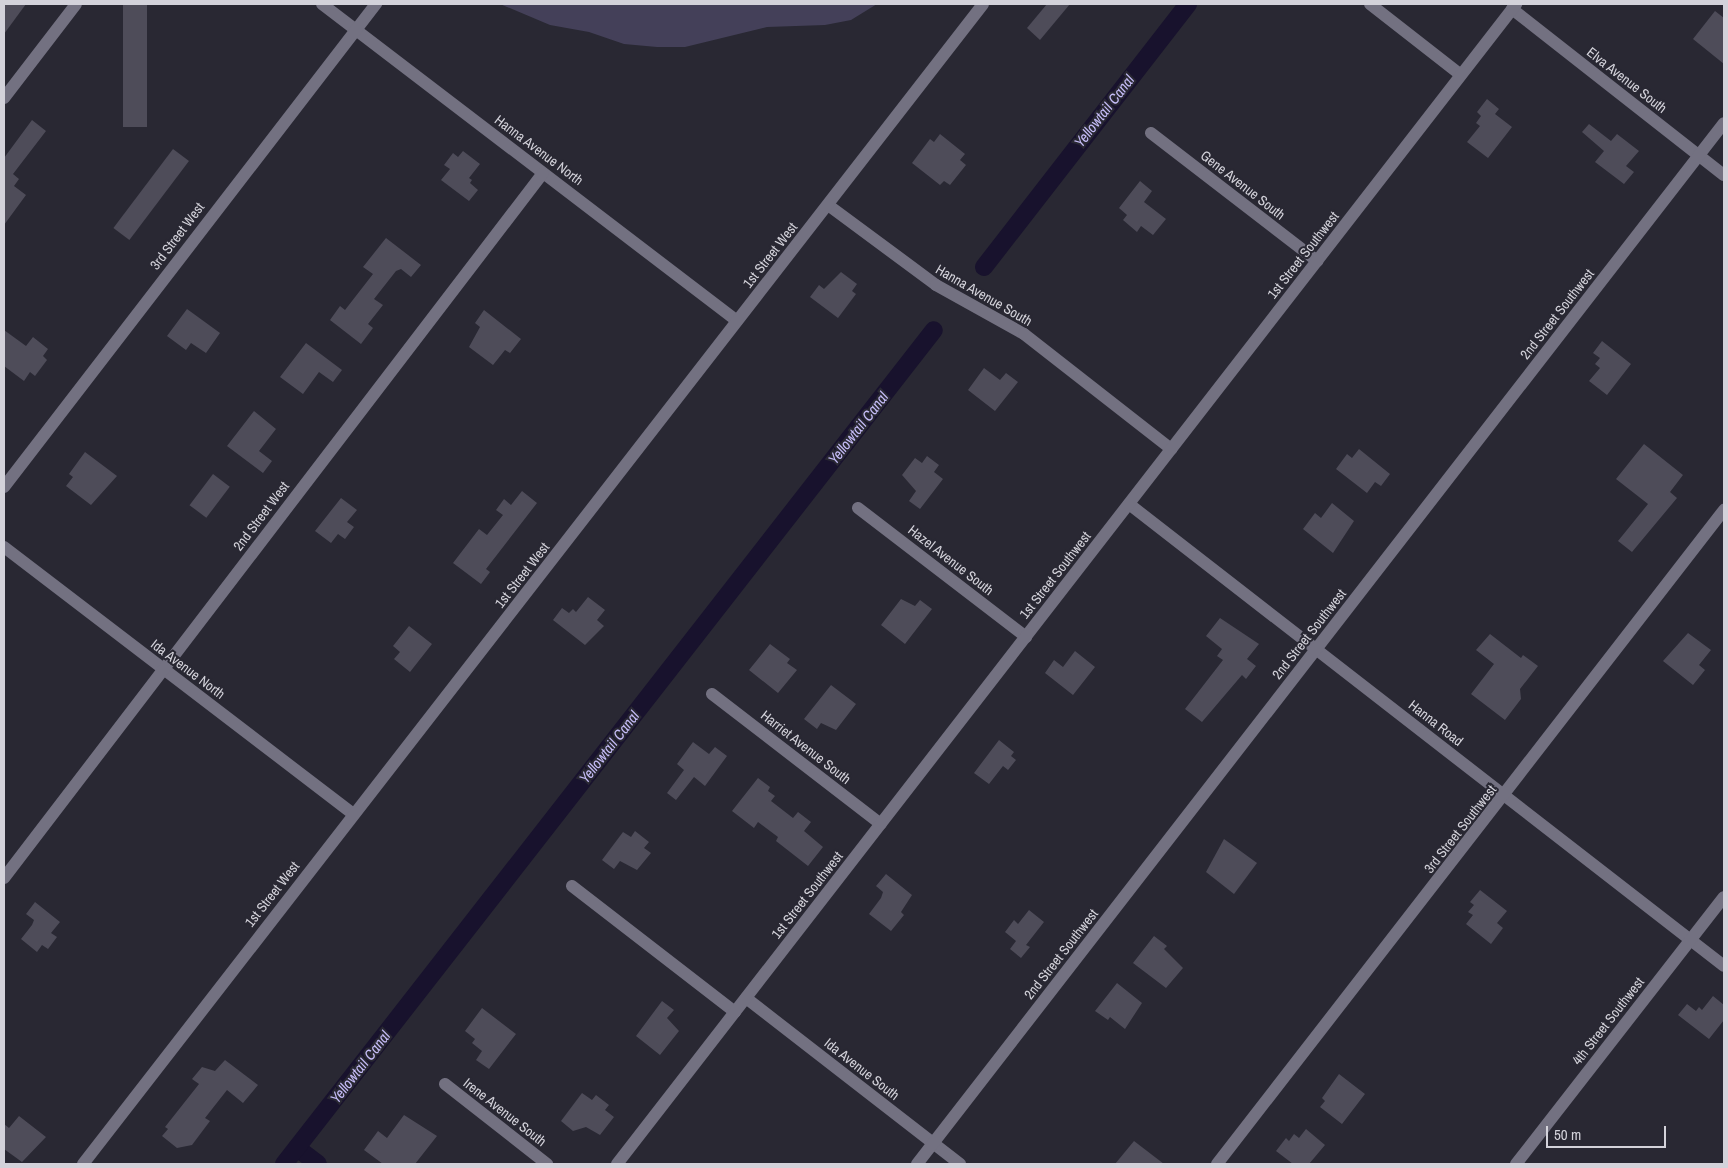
<!DOCTYPE html>
<style>
body{margin:0}
#map{position:relative;width:1728px;height:1168px;overflow:hidden;background:#292833;font-family:"Archivo Narrow",sans-serif}
div>[style]{position:absolute}
.green>*{inset:0;background:#444059}
.canal>*{height:18px;margin:-9px;padding:0 9px;transform-origin:9px;border-radius:9px;background:#18122d}
.building>*{inset:0;background:#4e4c59;transform-origin:0 0}
.minor>*{height:12px;margin:-6px;padding:0 6px;transform-origin:6px;border-radius:6px;background:#737181}
span{translate:-50% -50%;white-space:nowrap;text-align:center;line-height:1.15;-webkit-text-stroke:4px #292833;paint-order:stroke}
.street-label{font-size:14px;color:#d3d2da}
.water-label{font-size:15px;color:#c6bdf8;font-style:italic}
.frame{position:absolute;inset:0;border:5px solid #d3d2da;pointer-events:none}
.scale{position:absolute;left:1546px;top:1126px;width:120px;height:22px;box-sizing:border-box;border:2px solid #d3d2da;border-top:0;padding-left:6px;font-size:15px;line-height:18px;white-space:nowrap;color:#d3d2da;-webkit-text-stroke:4px #292833;paint-order:stroke}
</style>
<div id="map">
<div class="green">
<div style="clip-path:polygon(500px 4px,877px 4px,851px 20px,825px 25px,767px 27px,685px 47px,657px 47px,624px 44px,589px 32px,550px 25px)"></div>
</div>
<div class="canal">
<div style="left:984px;top:267px;width:333px;rotate:-52.2deg"></div>
<div style="left:297px;top:1148px;width:26px;rotate:37deg"></div>
<div style="left:284px;top:1164px;width:1057px;rotate:-52.07deg"></div>
</div>
<div class="building">
<div style="clip-path:polygon(4px 4px,26px 4px,4px 34px)"></div>
<div style="left:123px;top:4px;width:24px;height:123px"></div>
<div style="clip-path:polygon(1047px 4px,1070px 4px,1040px 40px,1027px 28px)"></div>
<div style="clip-path:polygon(1715px 11px,1724px 18px,1724px 64px,1693px 39px)"></div>
<div style="clip-path:polygon(1487px 99px,1499px 109px,1495px 114px,1512px 127px,1488px 158px,1467px 142px,1480px 126px,1476px 123px,1481px 116px,1477px 112px)"></div>
<div style="clip-path:polygon(32px 120px,46px 131px,13px 174px,19px 179px,14px 186px,26px 195px,4px 225px,4px 158px)"></div>
<div style="clip-path:polygon(1589px 124px,1611px 141px,1617px 134px,1639px 151px,1626px 166px,1634px 172px,1624px 184px,1595px 162px,1604px 151px,1582px 132px)"></div>
<div style="clip-path:polygon(940px 134px,965px 154px,960px 160px,966px 165px,950px 185px,944px 181px,940px 185px,912px 163px,930px 139px,934px 142px)"></div>
<div style="left:173px;top:149px;width:20px;height:99px;rotate:37deg"></div>
<div style="clip-path:polygon(463px 151px,480px 164px,469px 178px,472px 180px,470px 183px,478px 190px,469px 201px,441px 180px,450px 169px,444px 165px,453px 153px,458px 157px)"></div>
<div style="clip-path:polygon(1140px 181px,1152px 191px,1144px 202px,1166px 219px,1153px 235px,1141px 226px,1137px 232px,1123px 220px,1127px 215px,1119px 208px)"></div>
<div style="clip-path:polygon(386px 238px,421px 265px,411px 277px,401px 269px,396px 271px,374px 299px,383px 305px,368px 324px,373px 328px,361px 344px,330px 320px,340px 306px,345px 310px,373px 274px,363px 267px)"></div>
<div style="clip-path:polygon(841px 272px,857px 284px,852px 291px,856px 294px,838px 318px,810px 297px,819px 285px,824px 289px)"></div>
<div style="clip-path:polygon(187px 309px,220px 333px,206px 353px,191px 343px,186px 350px,167px 336px)"></div>
<div style="clip-path:polygon(484px 310px,521px 339px,510px 353px,505px 350px,493px 365px,469px 347px,480px 327px,475px 323px)"></div>
<div style="clip-path:polygon(4px 330px,26px 346px,33px 337px,48px 349px,43px 356px,47px 360px,35px 376px,30px 372px,24px 381px,4px 366px)"></div>
<div style="clip-path:polygon(1602px 341px,1631px 364px,1607px 395px,1589px 381px,1600px 368px,1595px 364px,1600px 358px,1593px 353px)"></div>
<div style="clip-path:polygon(306px 343px,342px 370px,333px 382px,319px 372px,303px 394px,280px 377px)"></div>
<div style="clip-path:polygon(984px 368px,1000px 380px,1006px 373px,1018px 382px,995px 411px,968px 390px)"></div>
<div style="clip-path:polygon(254px 411px,276px 429px,259px 451px,272px 461px,263px 473px,227px 446px)"></div>
<div style="clip-path:polygon(1644px 444px,1683px 475px,1670px 492px,1677px 498px,1632px 552px,1618px 541px,1648px 504px,1616px 479px)"></div>
<div style="clip-path:polygon(1359px 449px,1390px 474px,1381px 486px,1375px 482px,1367px 493px,1336px 469px,1347px 454px,1352px 458px)"></div>
<div style="clip-path:polygon(85px 452px,117px 476px,91px 505px,66px 486px,73px 477px,69px 474px)"></div>
<div style="clip-path:polygon(927px 456px,939px 465px,934px 472px,943px 479px,920px 509px,909px 501px,916px 491px,902px 475px,915px 458px,922px 463px)"></div>
<div style="left:213px;top:474px;width:21px;height:39px;rotate:37deg"></div>
<div style="clip-path:polygon(522px 491px,537px 503px,486px 569px,490px 572px,481px 584px,453px 563px,479px 529px,487px 535px,503px 515px,496px 510px,504px 499px,511px 505px)"></div>
<div style="clip-path:polygon(341px 498px,357px 510px,347px 522px,354px 527px,345px 539px,338px 534px,331px 543px,315px 531px)"></div>
<div style="clip-path:polygon(1332px 503px,1354px 521px,1333px 553px,1303px 529px,1315px 513px,1321px 518px)"></div>
<div style="clip-path:polygon(588px 597px,605px 610px,597px 620px,604px 626px,585px 645px,553px 620px,562px 608px,569px 613px,573px 609px,576px 612px)"></div>
<div style="clip-path:polygon(901px 599px,915px 606px,920px 600px,932px 609px,905px 644px,881px 625px)"></div>
<div style="clip-path:polygon(1220px 618px,1259px 644px,1247px 659px,1256px 666px,1246px 679px,1242px 675px,1202px 722px,1185px 709px,1223px 660px,1217px 656px,1222px 649px,1206px 636px)"></div>
<div style="clip-path:polygon(409px 626px,432px 644px,410px 672px,394px 659px,400px 652px,393px 646px)"></div>
<div style="clip-path:polygon(1688px 633px,1711px 650px,1699px 665px,1705px 670px,1693px 685px,1663px 661px)"></div>
<div style="clip-path:polygon(1490px 634px,1521px 658px,1523px 655px,1538px 666px,1520px 689px,1521px 699px,1505px 720px,1471px 694px,1494px 664px,1476px 650px)"></div>
<div style="clip-path:polygon(770px 644px,790px 659px,787px 663px,797px 670px,778px 693px,749px 670px)"></div>
<div style="clip-path:polygon(1075px 651px,1095px 667px,1073px 695px,1045px 673px,1054px 660px,1063px 667px)"></div>
<div style="clip-path:polygon(831px 685px,856px 704px,836px 730px,821px 723px,817px 729px,804px 719px)"></div>
<div style="clip-path:polygon(999px 740px,1014px 752px,1011px 756px,1016px 760px,1008px 770px,1003px 766px,989px 784px,974px 773px)"></div>
<div style="clip-path:polygon(693px 742px,709px 754px,715px 747px,727px 756px,705px 786px,694px 777px,676px 800px,667px 793px,684px 770px,677px 764px)"></div>
<div style="clip-path:polygon(758px 778px,770px 787px,768px 791px,775px 796px,771px 801px,793px 818px,798px 812px,811px 822px,804px 831px,823px 847px,808px 866px,776px 841px,778px 837px,758px 822px,754px 828px,732px 811px)"></div>
<div style="clip-path:polygon(635px 831px,649px 842px,644px 848px,651px 853px,637px 870px,620px 861px,614px 869px,602px 860px,623px 832px,631px 837px)"></div>
<div style="clip-path:polygon(1224px 839px,1257px 863px,1234px 894px,1206px 872px)"></div>
<div style="clip-path:polygon(886px 874px,912px 895px,901px 912px,904px 915px,891px 931px,869px 914px,881px 898px,883px 892px,876px 886px)"></div>
<div style="clip-path:polygon(1480px 890px,1507px 911px,1497px 923px,1503px 928px,1491px 944px,1466px 924px,1473px 915px,1468px 912px,1474px 905px,1470px 902px)"></div>
<div style="clip-path:polygon(35px 902px,60px 922px,51px 933px,57px 937px,48px 949px,42px 945px,37px 952px,21px 939px,32px 925px,34px 920px,26px 914px)"></div>
<div style="clip-path:polygon(1029px 910px,1044px 922px,1026px 945px,1030px 947px,1021px 958px,1010px 949px,1016px 941px,1005px 932px,1014px 920px,1018px 924px)"></div>
<div style="clip-path:polygon(1154px 936px,1167px 946px,1164px 949px,1183px 968px,1166px 988px,1133px 963px)"></div>
<div style="clip-path:polygon(1117px 983px,1142px 1003px,1125px 1029px,1110px 1017px,1108px 1020px,1095px 1011px)"></div>
<div style="clip-path:polygon(1713px 996px,1724px 1005px,1724px 1020px,1709px 1039px,1678px 1015px,1687px 1004px,1696px 1011px,1699px 1007px,1702px 1010px)"></div>
<div style="clip-path:polygon(662px 1001px,674px 1010px,667px 1018px,679px 1031px,660px 1055px,636px 1036px)"></div>
<div style="clip-path:polygon(482px 1008px,516px 1034px,489px 1069px,476px 1060px,482px 1051px,472px 1043px,475px 1039px,465px 1031px)"></div>
<div style="clip-path:polygon(225px 1060px,258px 1085px,243px 1103px,227px 1090px,205px 1118px,210px 1121px,192px 1145px,177px 1148px,162px 1136px,168px 1129px,165px 1127px,199px 1084px,192px 1079px,202px 1067px,215px 1071px)"></div>
<div style="clip-path:polygon(1339px 1074px,1365px 1094px,1342px 1124px,1320px 1107px,1325px 1101px,1322px 1098px)"></div>
<div style="clip-path:polygon(582px 1093px,592px 1100px,596px 1095px,609px 1105px,605px 1110px,614px 1117px,600px 1135px,586px 1127px,573px 1131px,561px 1121px)"></div>
<div style="clip-path:polygon(404px 1115px,437px 1136px,415px 1164px,383px 1164px,364px 1150px,378px 1131px,387px 1138px)"></div>
<div style="clip-path:polygon(19px 1116px,46px 1137px,22px 1162px,4px 1149px,4px 1124px,9px 1128px)"></div>
<div style="clip-path:polygon(1306px 1129px,1325px 1145px,1309px 1164px,1293px 1164px,1276px 1151px,1286px 1138px,1289px 1141px,1294px 1134px,1299px 1138px)"></div>
<div style="clip-path:polygon(1134px 1141px,1164px 1164px,1115px 1164px)"></div>
</div>
<div class="minor">
<div style="left:322px;top:4px;width:522px;rotate:37.37deg"></div>
<div style="left:1370px;top:4px;width:115px;rotate:38deg"></div>
<div style="left:1512px;top:9px;width:269px;rotate:38.1deg"></div>
<div style="left:4px;top:98px;width:118px;rotate:-52.5deg"></div>
<div style="left:1151px;top:133px;width:210px;rotate:37.6deg"></div>
<div style="left:828px;top:205px;width:134px;rotate:36.5deg"></div>
<div style="left:936px;top:285px;width:101px;rotate:29.1deg"></div>
<div style="left:1024px;top:334px;width:187px;rotate:38deg"></div>
<div style="left:4px;top:487px;width:610px;rotate:-52.4deg"></div>
<div style="left:1129px;top:504px;width:753px;rotate:37.83deg"></div>
<div style="left:858px;top:508px;width:212px;rotate:37.5deg"></div>
<div style="left:4px;top:547px;width:439px;rotate:37.4deg"></div>
<div style="left:712px;top:694px;width:213px;rotate:37.6deg"></div>
<div style="left:4px;top:878px;width:887px;rotate:-52.6deg"></div>
<div style="left:572px;top:886px;width:206px;rotate:37.7deg"></div>
<div style="left:746px;top:998px;width:271px;rotate:37.8deg"></div>
<div style="left:445px;top:1084px;width:130px;rotate:38.1deg"></div>
<div style="left:83px;top:1164px;width:1468px;rotate:-52.19deg"></div>
<div style="left:617px;top:1164px;width:1468px;rotate:-52.22deg"></div>
<div style="left:917px;top:1164px;width:1317px;rotate:-52.22deg"></div>
<div style="left:1217px;top:1164px;width:828px;rotate:-52.22deg"></div>
<div style="left:1516px;top:1164px;width:338px;rotate:-52.1deg"></div>
</div>
<div class="street-label">
<span style="left:1627px;top:80px;rotate:38deg">Elva Avenue South</span>
<span style="left:539px;top:150px;rotate:37deg">Hanna Avenue North</span>
<span style="left:1243px;top:185px;rotate:38deg">Gene Avenue South</span>
<span style="left:177px;top:236px;rotate:-53deg">3rd Street West</span>
<span style="left:770px;top:255px;rotate:-52deg">1st Street West</span>
<span style="left:1303px;top:255px;rotate:-52deg">1st Street Southwest</span>
<span style="left:984px;top:295px;rotate:30deg">Hanna Avenue South</span>
<span style="left:1557px;top:314px;rotate:-52deg">2nd Street Southwest</span>
<span style="left:261px;top:516px;rotate:-53deg">2nd Street West</span>
<span style="left:951px;top:560px;rotate:38deg">Hazel Avenue South</span>
<span style="left:522px;top:575px;rotate:-52deg">1st Street West</span>
<span style="left:1055px;top:575px;rotate:-52deg">1st Street Southwest</span>
<span style="left:1309px;top:634px;rotate:-52deg">2nd Street Southwest</span>
<span style="left:188px;top:669px;rotate:37deg">Ida Avenue North</span>
<span style="left:1436px;top:723px;rotate:38deg">Hanna Road</span>
<span style="left:806px;top:747px;rotate:38deg">Harriet Avenue South</span>
<span style="left:1460px;top:829px;rotate:-52deg">3rd Street Southwest</span>
<span style="left:272px;top:894px;rotate:-52deg">1st Street West</span>
<span style="left:807px;top:895px;rotate:-52deg">1st Street Southwest</span>
<span style="left:1061px;top:954px;rotate:-52deg">2nd Street Southwest</span>
<span style="left:1608px;top:1021px;rotate:-52deg">4th Street Southwest</span>
<span style="left:862px;top:1069px;rotate:38deg">Ida Avenue South</span>
<span style="left:505px;top:1112px;rotate:38deg">Irene Avenue South</span>
</div>
<div class="water-label">
<span style="left:1104px;top:111px;rotate:-52deg">Yellowtail Canal</span>
<span style="left:858px;top:428px;rotate:-52deg">Yellowtail Canal</span>
<span style="left:609px;top:747px;rotate:-52deg">Yellowtail Canal</span>
<span style="left:360px;top:1067px;rotate:-52deg">Yellowtail Canal</span>
</div>
<div class="frame"></div>
<div class="scale">50 m</div>
</div>
